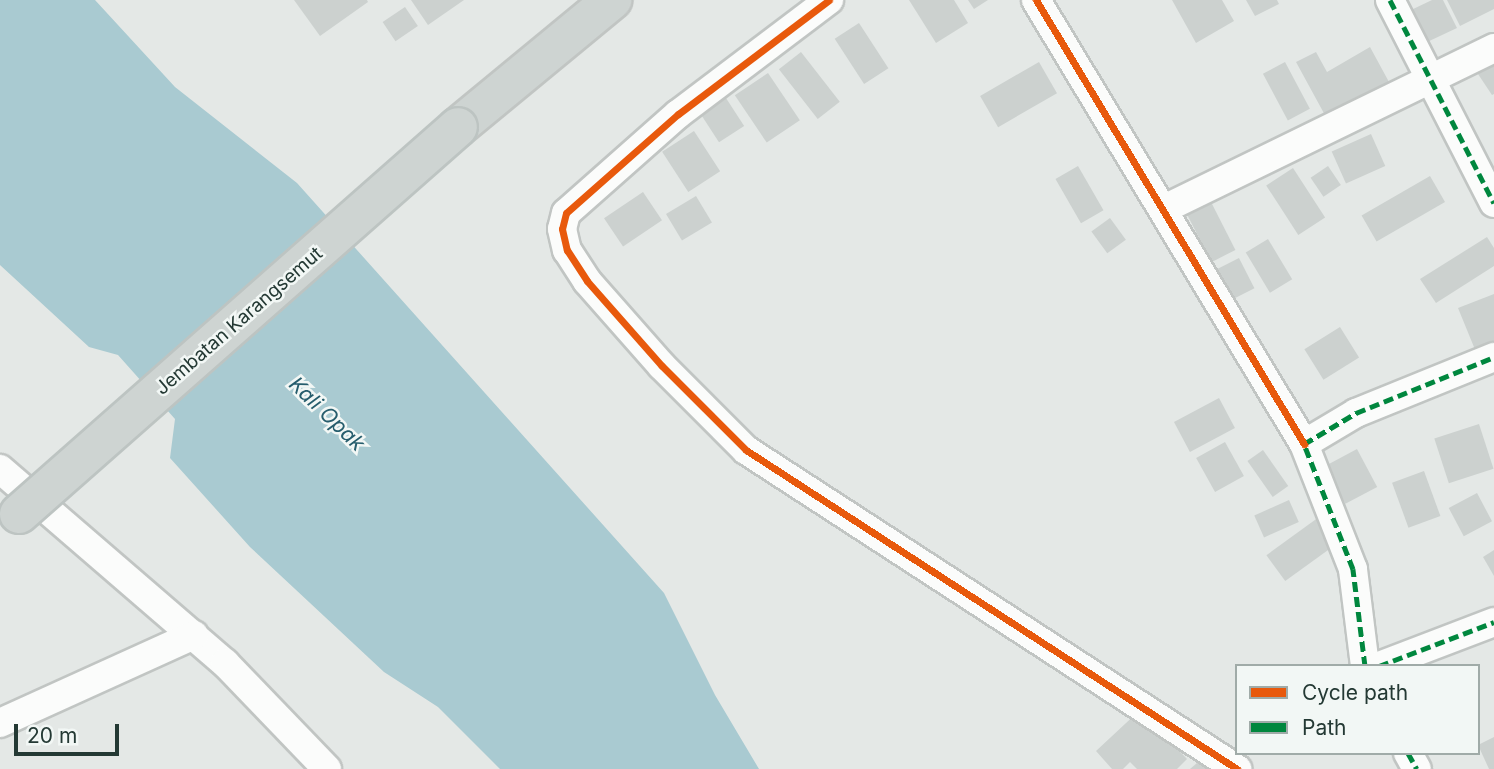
<!DOCTYPE html>
<style>
body{margin:0}
#map{position:relative;width:1494px;height:769px;overflow:hidden;background:#e4e8e6;font-family:Inter,sans-serif}
div>[style]{position:absolute}
.water>*{inset:0;background:#a9cad1}
.building>*{inset:0;background:#ccd1cf;transform-origin:0 0}
.roads{filter:drop-shadow(2px 0 #c1c5c3) drop-shadow(-2px 0 #c1c5c3) drop-shadow(0 2px #c1c5c3) drop-shadow(0 -2px #c1c5c3)}
.street>*{height:28px;margin:-14px;padding:0 14px;transform-origin:14px;border-radius:14px;background:#fbfcfb}
.primary>*{height:38px;margin:-19px;padding:0 19px;transform-origin:19px;border-radius:19px;background:#ced4d2}
.bridges{filter:drop-shadow(2px 0 #bdc4c2) drop-shadow(-2px 0 #bdc4c2) drop-shadow(0 2px #bdc4c2) drop-shadow(0 -2px #bdc4c2)}
.primary-bridge>*{height:38px;margin:-19px;padding:0 19px;transform-origin:19px;border-radius:19px;background:#ced4d2}
.quiet>*{height:5px;margin-top:-2.5px;transform-origin:0;background:repeating-linear-gradient(90deg,#00873e 0 10px,transparent 0 15px)}
.cycleway>*{height:7px;margin:-3.5px;padding:0 3.5px;transform-origin:3.5px;border-radius:3.5px;background:#e8590c}
span{translate:-50% -50%;white-space:nowrap;text-align:center;line-height:1.15;-webkit-text-stroke:5px #f2f7f5;paint-order:stroke}
.street-label{font-size:19px;color:#243934}
.water-label{font-size:21px;color:#265d6d;font-style:italic}
.legend{position:absolute;left:1235px;top:664px;width:245px;height:91px;box-sizing:border-box;background:#f2f7f5;border:2px solid #a0aba8;margin:0;padding:9px 12px;list-style:none;font-size:21px;color:#243934}
.legend li{display:flex;align-items:center;gap:14px;height:35px}
.legend b{width:35px;border:2px solid #a0aba8}
.scale{position:absolute;left:14px;top:724px;width:105px;height:32px;box-sizing:border-box;border:4px solid #243934;border-top:0;padding-left:9px;font-size:21px;line-height:24px;white-space:nowrap;color:#243934;-webkit-text-stroke:5px #f2f7f5;paint-order:stroke}
</style>
<div id="map">
<div class="water">
<div style="clip-path:polygon(0 0,95px 0,175px 87px,297px 183px,664px 593px,715px 695px,759px 769px,500px 769px,438px 707px,384px 672px,250px 547px,170px 458px,175px 419px,118px 355px,89px 347px,0 265px)"></div>
</div>
<div class="building">
<div style="clip-path:polygon(294px 0,367px 0,368px 2px,320px 36px)"></div>
<div style="clip-path:polygon(411px 0,464px 0,428px 25px)"></div>
<div style="clip-path:polygon(909px 0,954px 0,968px 23px,936px 43px)"></div>
<div style="clip-path:polygon(968px 0,988px 0,974px 9px)"></div>
<div style="clip-path:polygon(1172px 0,1222px 0,1234px 21px,1196px 43px)"></div>
<div style="clip-path:polygon(1246px 0,1277px 0,1279px 4px,1255px 16px)"></div>
<div style="clip-path:polygon(1432px 0,1443px 0,1457px 28px,1425px 43px,1409px 11px)"></div>
<div style="clip-path:polygon(1447px 0,1494px 0,1494px 9px,1460px 26px)"></div>
<div style="left:405px;top:7px;width:23px;height:27px;rotate:56deg"></div>
<div style="left:859px;top:23px;width:54px;height:29px;rotate:57deg"></div>
<div style="clip-path:polygon(1370px 47px,1389px 82px,1326px 117px,1296px 62px,1316px 52px,1327px 72px)"></div>
<div style="left:801px;top:52px;width:63px;height:28px;rotate:52deg"></div>
<div style="clip-path:polygon(1494px 55px,1494px 94px,1492px 95px,1474px 68px)"></div>
<div style="left:1039px;top:62px;width:36px;height:68px;rotate:60deg"></div>
<div style="left:1285px;top:62px;width:53px;height:25px;rotate:62deg"></div>
<div style="left:768px;top:73px;width:57px;height:40px;rotate:56deg"></div>
<div style="left:724px;top:95px;width:37px;height:30px;rotate:57deg"></div>
<div style="left:694px;top:131px;width:48px;height:38px;rotate:57deg"></div>
<div style="left:1371px;top:134px;width:35px;height:43px;rotate:66deg"></div>
<div style="left:1078px;top:166px;width:51px;height:26px;rotate:60deg"></div>
<div style="left:1328px;top:166px;width:23px;height:21px;rotate:56deg"></div>
<div style="left:1293px;top:168px;width:59px;height:32px;rotate:57deg"></div>
<div style="left:1430px;top:176px;width:30px;height:79px;rotate:60deg"></div>
<div style="left:643px;top:192px;width:34px;height:47px;rotate:56deg"></div>
<div style="left:696px;top:196px;width:31px;height:35px;rotate:59deg"></div>
<div style="left:1210px;top:200px;width:56px;height:27px;rotate:63deg"></div>
<div style="left:1110px;top:218px;width:27px;height:23px;rotate:54deg"></div>
<div style="clip-path:polygon(1487px 237px,1494px 248px,1494px 266px,1436px 303px,1420px 279px)"></div>
<div style="left:1268px;top:239px;width:47px;height:26px;rotate:59deg"></div>
<div style="left:1239px;top:258px;width:34px;height:31px;rotate:63deg"></div>
<div style="clip-path:polygon(1494px 294px,1494px 344px,1476px 352px,1458px 308px)"></div>
<div style="left:1340px;top:327px;width:36px;height:42px;rotate:58deg"></div>
<div style="left:1219px;top:398px;width:34px;height:51px;rotate:62deg"></div>
<div style="left:1479px;top:424px;width:47px;height:47px;rotate:72deg"></div>
<div style="left:1225px;top:442px;width:39px;height:33px;rotate:61deg"></div>
<div style="left:1357px;top:449px;width:43px;height:36px;rotate:62deg"></div>
<div style="left:1263px;top:450px;width:44px;height:19px;rotate:55deg"></div>
<div style="left:1424px;top:471px;width:48px;height:34px;rotate:70deg"></div>
<div style="left:1477px;top:493px;width:32px;height:32px;rotate:62deg"></div>
<div style="left:1289px;top:500px;width:24px;height:38px;rotate:66deg"></div>
<div style="left:1319px;top:517px;width:32px;height:65px;rotate:54deg"></div>
<div style="clip-path:polygon(1494px 550px,1494px 576px,1483px 557px)"></div>
<div style="clip-path:polygon(1140px 710px,1187px 759px,1177px 769px,1137px 769px,1130px 762px,1123px 769px,1112px 769px,1096px 751px)"></div>
<div style="clip-path:polygon(1494px 737px,1494px 769px,1489px 769px,1478px 745px)"></div>
<div style="clip-path:polygon(1204px 757px,1215px 769px,1190px 769px)"></div>
</div>
<div class="roads">
<div class="street">
<div style="left:829px;top:0;width:189px;rotate:142.9deg"></div>
<div style="left:678px;top:114px;width:149px;rotate:138.5deg"></div>
<div style="left:566px;top:213px;width:16px;rotate:104deg"></div>
<div style="left:562px;top:229px;width:22px;rotate:77deg"></div>
<div style="left:567px;top:250px;width:37px;rotate:57deg"></div>
<div style="left:587px;top:281px;width:113px;rotate:48.6deg"></div>
<div style="left:662px;top:366px;width:119px;rotate:45deg"></div>
<div style="left:746px;top:450px;width:586px;rotate:33.01deg"></div>
<div style="left:1036px;top:0;width:519px;rotate:58.88deg"></div>
<div style="left:1390px;top:0;width:228px;rotate:62.9deg"></div>
<div style="left:1164px;top:209px;width:367px;rotate:-26deg"></div>
<div style="left:0;top:469px;width:297px;rotate:40.8deg"></div>
<div style="left:225px;top:663px;width:147px;rotate:46.1deg"></div>
<div style="left:1365px;top:666px;width:98px;rotate:-97.1deg"></div>
<div style="left:1353px;top:569px;width:134px;rotate:-111.4deg"></div>
<div style="left:1304px;top:444px;width:61px;rotate:-30.8deg"></div>
<div style="left:1356px;top:413px;width:149px;rotate:-22.1deg"></div>
<div style="left:1379px;top:666px;width:123px;rotate:-20.9deg"></div>
<div style="left:0;top:723px;width:213px;rotate:-24.4deg"></div>
<div style="left:1408px;top:753px;width:18px;rotate:61deg"></div>
</div>
<div class="primary">
<div style="left:458px;top:127px;width:200px;rotate:-39.5deg"></div>
</div>
</div>
<div class="bridges">
<div class="primary-bridge">
<div style="left:19px;top:514px;width:585px;rotate:-41.4deg"></div>
</div>
</div>
<div class="quiet">
<div style="left:1390px;top:0;width:228px;rotate:62.9deg"></div>
<div style="left:1365px;top:666px;width:98px;rotate:-97.1deg"></div>
<div style="left:1353px;top:569px;width:134px;rotate:-111.4deg"></div>
<div style="left:1304px;top:444px;width:61px;rotate:-30.8deg"></div>
<div style="left:1356px;top:413px;width:149px;rotate:-22.1deg"></div>
<div style="left:1379px;top:666px;width:123px;rotate:-20.9deg"></div>
<div style="left:1408px;top:753px;width:18px;rotate:61deg"></div>
</div>
<div class="cycleway">
<div style="left:829px;top:0;width:189px;rotate:142.9deg"></div>
<div style="left:678px;top:114px;width:149px;rotate:138.5deg"></div>
<div style="left:566px;top:213px;width:16px;rotate:104deg"></div>
<div style="left:562px;top:229px;width:22px;rotate:77deg"></div>
<div style="left:567px;top:250px;width:37px;rotate:57deg"></div>
<div style="left:587px;top:281px;width:113px;rotate:48.6deg"></div>
<div style="left:662px;top:366px;width:119px;rotate:45deg"></div>
<div style="left:746px;top:450px;width:586px;rotate:33.01deg"></div>
<div style="left:1036px;top:0;width:519px;rotate:58.88deg"></div>
</div>
<div class="street-label">
<span style="left:239px;top:321px;rotate:-41deg">Jembatan Karangsemut</span>
</div>
<div class="water-label">
<span style="left:327px;top:414px;rotate:44deg">Kali Opak</span>
</div>
<ul class="legend">
<li><b style="height:9px;background:#e8590c"></b>Cycle path</li>
<li><b style="height:9px;background:#00873e"></b>Path</li>
</ul>
<div class="scale">20 m</div>
</div>
